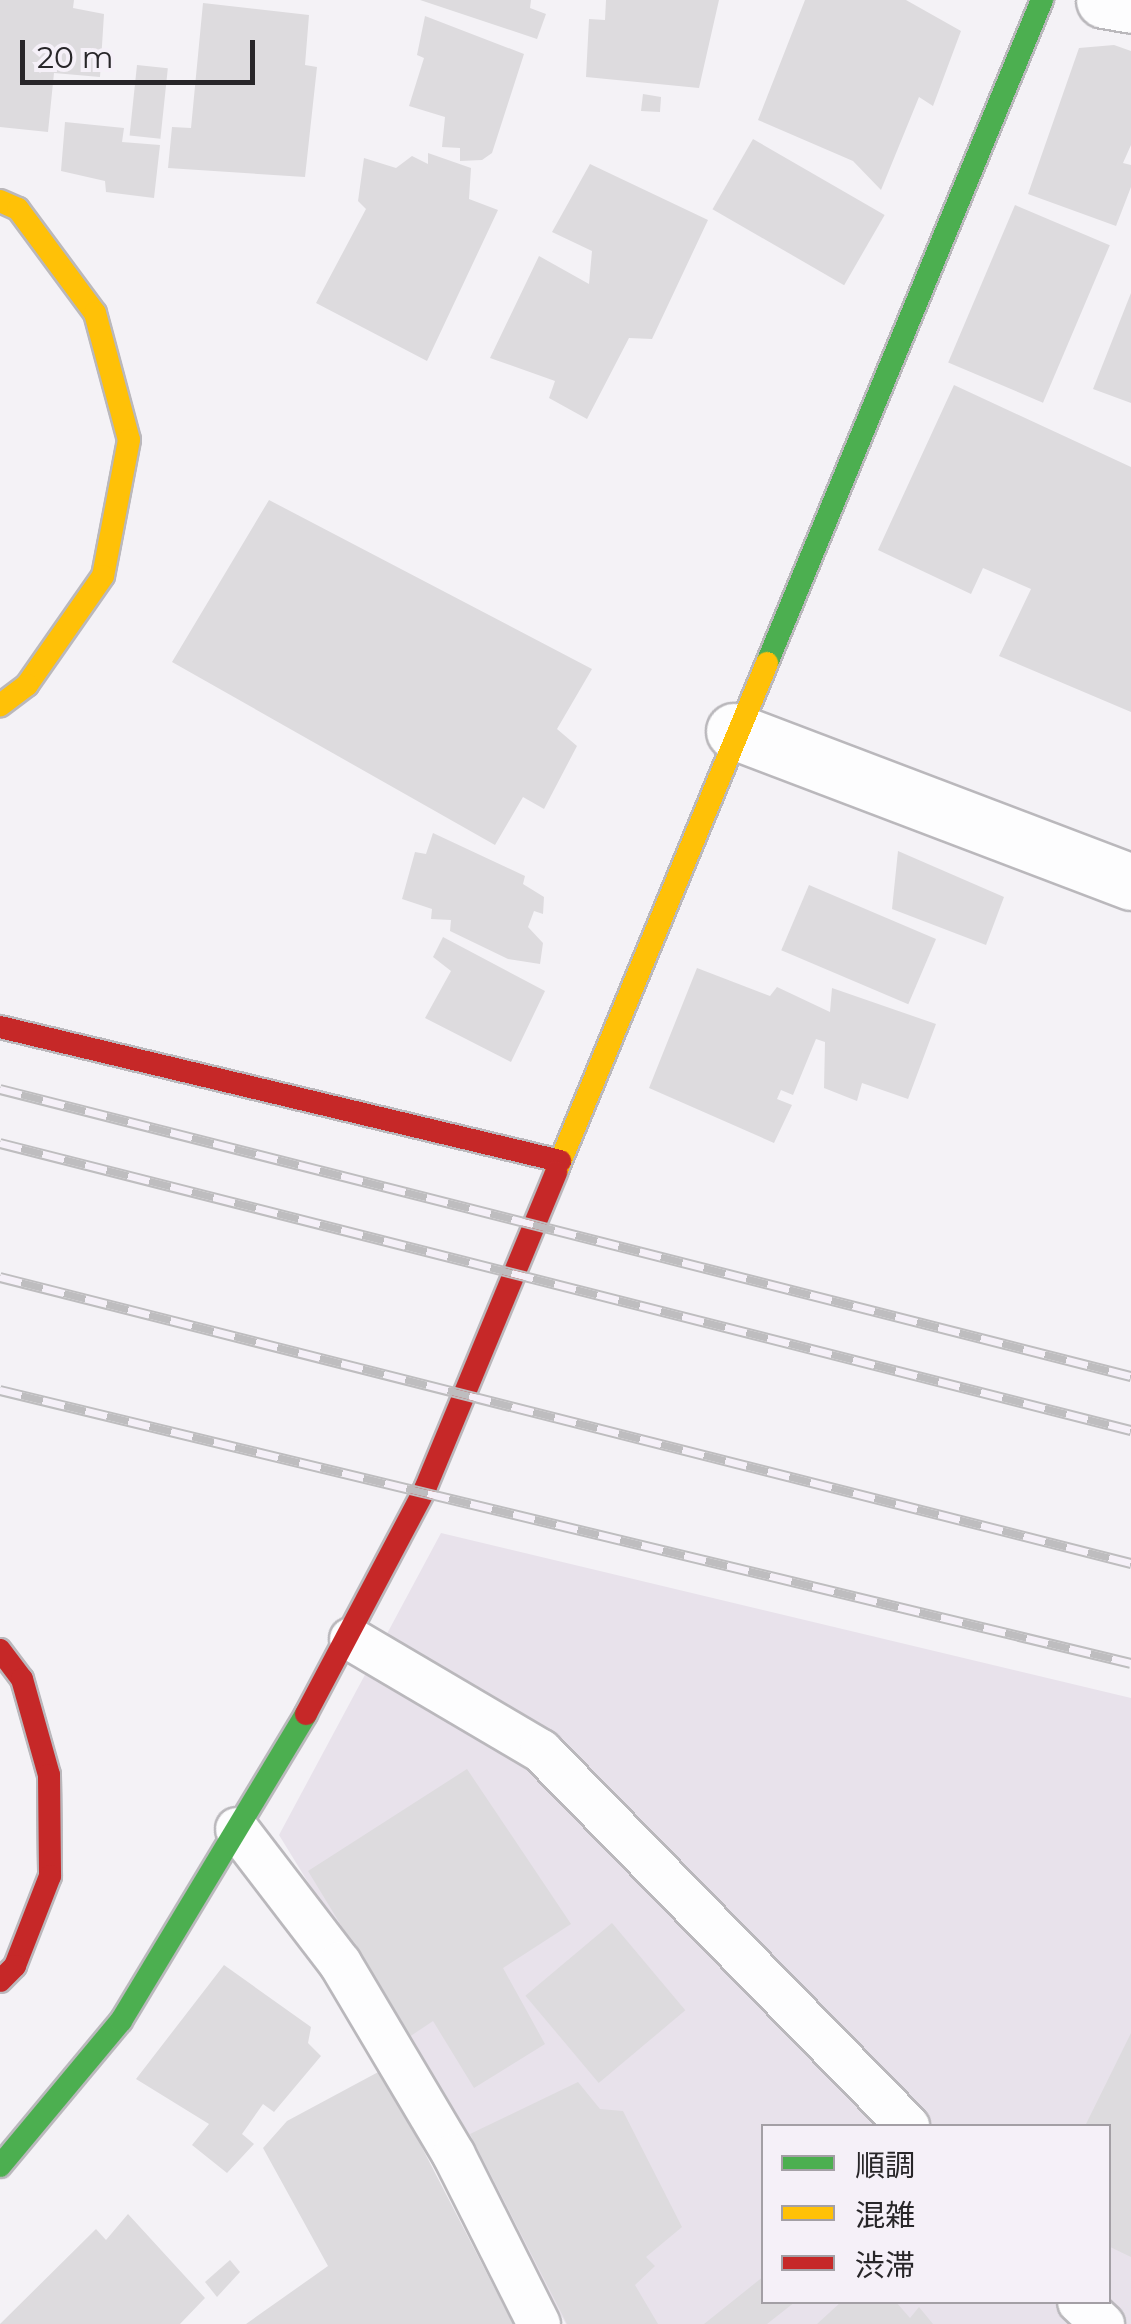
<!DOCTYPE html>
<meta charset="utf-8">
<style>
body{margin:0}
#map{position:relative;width:1131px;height:2324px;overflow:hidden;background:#f4f2f6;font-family:Montserrat,"Noto Sans JP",sans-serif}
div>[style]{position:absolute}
.built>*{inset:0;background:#e8e2eb}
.building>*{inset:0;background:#dddbde;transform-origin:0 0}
.roads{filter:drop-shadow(2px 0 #bab8bc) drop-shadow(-2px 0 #bab8bc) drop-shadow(0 2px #bab8bc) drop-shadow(0 -2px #bab8bc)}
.lane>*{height:42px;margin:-21px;padding:0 21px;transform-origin:21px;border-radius:21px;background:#fdfdfe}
.street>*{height:55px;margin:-27.5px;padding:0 27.5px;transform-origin:27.5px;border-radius:27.5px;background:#fdfdfe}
.fast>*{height:22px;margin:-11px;padding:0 11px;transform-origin:11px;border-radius:11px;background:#4caf50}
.slow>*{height:22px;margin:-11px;padding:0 11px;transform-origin:11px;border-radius:11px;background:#ffc107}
.jam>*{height:22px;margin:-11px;padding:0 11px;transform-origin:11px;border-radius:11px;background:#c62828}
.rail>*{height:11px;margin-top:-5.5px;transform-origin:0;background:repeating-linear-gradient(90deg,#f5f0f8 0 22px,#bebdbf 0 44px);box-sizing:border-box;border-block:2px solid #bebdbf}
span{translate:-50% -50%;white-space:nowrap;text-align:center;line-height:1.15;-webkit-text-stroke:9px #f5f0f8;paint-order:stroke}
.legend{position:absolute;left:761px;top:2124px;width:350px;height:180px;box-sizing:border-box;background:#f5f0f8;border:2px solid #a39fa5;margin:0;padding:12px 18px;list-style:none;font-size:30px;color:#282629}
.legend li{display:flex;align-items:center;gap:20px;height:50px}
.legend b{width:50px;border:2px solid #a39fa5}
.scale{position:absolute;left:20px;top:40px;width:235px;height:45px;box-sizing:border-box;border:5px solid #282629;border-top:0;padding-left:12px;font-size:30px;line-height:35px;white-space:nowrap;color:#282629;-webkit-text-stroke:8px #f5f0f8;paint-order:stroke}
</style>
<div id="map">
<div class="built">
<div style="clip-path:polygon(evenodd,441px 1533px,1131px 1698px,1131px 2324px,566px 2324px,448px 2110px,279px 1835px,441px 1533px,764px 2126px,1108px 2126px,1108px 2302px,764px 2302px,764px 2126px)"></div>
</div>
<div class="building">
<div style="clip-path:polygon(0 0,74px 0,73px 8px,104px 14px,100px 77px,54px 73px,48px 132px,0 127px)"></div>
<div style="clip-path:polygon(420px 0,531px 0,530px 8px,546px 14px,537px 39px)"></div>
<div style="clip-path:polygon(606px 0,719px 0,699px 88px,586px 77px,589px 19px,605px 20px)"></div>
<div style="clip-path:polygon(805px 0,906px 0,961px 31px,933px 106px,919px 97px,881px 190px,853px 161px,758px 120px)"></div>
<div style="clip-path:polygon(203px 3px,309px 15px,305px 65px,317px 67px,305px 177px,168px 168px,172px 127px,191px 128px)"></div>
<div style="clip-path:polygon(425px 16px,524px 54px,492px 153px,482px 160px,460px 161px,460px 148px,442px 147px,445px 117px,409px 106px,424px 58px,417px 55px)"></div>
<div style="clip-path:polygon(1114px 45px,1131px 51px,1131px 145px,1123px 163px,1131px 165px,1131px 187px,1116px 226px,1028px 194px,1079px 48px)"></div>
<div style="left:137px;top:65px;width:31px;height:71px;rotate:6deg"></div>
<div style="clip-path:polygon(643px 94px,661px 97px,660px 112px,641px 111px)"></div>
<div style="clip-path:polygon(65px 122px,124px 128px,122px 142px,160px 145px,154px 198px,106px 192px,105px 181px,61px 171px)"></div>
<div style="left:753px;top:139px;width:152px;height:81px;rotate:30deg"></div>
<div style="clip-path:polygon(428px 153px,471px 168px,469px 199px,498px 210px,427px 361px,316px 303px,366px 209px,358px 201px,364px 158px,396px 168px,412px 156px,428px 164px)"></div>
<div style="clip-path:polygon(590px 164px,708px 220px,652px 339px,629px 338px,587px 419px,549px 398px,555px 381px,490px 358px,539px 256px,589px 284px,592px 251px,552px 232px)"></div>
<div style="left:1015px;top:205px;width:103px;height:171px;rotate:23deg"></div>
<div style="clip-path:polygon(1131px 293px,1131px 403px,1093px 389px)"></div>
<div style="clip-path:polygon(954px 385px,1131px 467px,1131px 712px,999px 656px,1031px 589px,983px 568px,971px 594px,878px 550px)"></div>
<div style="clip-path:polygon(269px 500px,592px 669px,557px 729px,577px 746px,544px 809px,523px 797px,495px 845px,172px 662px)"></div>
<div style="clip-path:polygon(433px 833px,525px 876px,523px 884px,544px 897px,543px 914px,534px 911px,528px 927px,543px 943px,540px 964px,508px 959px,450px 931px,451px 920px,431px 919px,432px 909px,402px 899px,415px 852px,426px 854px)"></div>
<div style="clip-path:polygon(898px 851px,1004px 897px,986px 945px,892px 909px)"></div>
<div style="left:809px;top:885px;width:138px;height:71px;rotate:23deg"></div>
<div style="clip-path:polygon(443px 937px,545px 991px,511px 1062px,425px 1018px,451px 971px,433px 957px)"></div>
<div style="clip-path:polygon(697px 968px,770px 996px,777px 987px,830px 1012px,832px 988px,936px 1024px,908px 1099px,862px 1083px,857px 1101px,824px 1088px,825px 1042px,816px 1039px,793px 1095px,781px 1090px,777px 1099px,792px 1105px,774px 1143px,649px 1088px)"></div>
<div style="clip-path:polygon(467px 1769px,571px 1924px,503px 1968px,545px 2044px,474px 2088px,433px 2021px,409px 2037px,308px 1871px)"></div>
<div style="left:612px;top:1923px;width:114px;height:113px;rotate:50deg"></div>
<div style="clip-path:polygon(224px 1965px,311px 2027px,308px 2043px,321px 2056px,274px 2112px,263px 2104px,242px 2134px,254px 2144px,227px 2173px,192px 2145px,209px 2124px,136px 2079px)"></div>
<div style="clip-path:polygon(1131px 2033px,1131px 2257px,1108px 2246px,1108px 2126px,1085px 2126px)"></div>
<div style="clip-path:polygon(382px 2070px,513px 2324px,246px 2324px,328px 2266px,263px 2148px,287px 2121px)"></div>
<div style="clip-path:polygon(578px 2082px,600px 2109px,623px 2111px,682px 2227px,646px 2257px,655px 2266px,635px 2285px,658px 2324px,567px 2324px,470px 2134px)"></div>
<div style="clip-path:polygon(128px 2214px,205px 2298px,180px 2324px,0 2324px,96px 2229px,106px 2240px)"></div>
<div style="clip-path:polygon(230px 2260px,240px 2272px,217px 2297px,205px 2282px)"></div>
<div style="clip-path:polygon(764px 2276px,764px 2302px,795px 2302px,767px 2324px,704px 2324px)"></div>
<div style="clip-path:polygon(841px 2302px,896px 2302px,910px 2318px,919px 2307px,933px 2324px,817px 2324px)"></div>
</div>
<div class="roads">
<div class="lane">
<div style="left:351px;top:1639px;width:221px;rotate:30.5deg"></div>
<div style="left:541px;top:1751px;width:525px;rotate:45.62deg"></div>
<div style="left:237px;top:1829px;width:169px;rotate:52.5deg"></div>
<div style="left:340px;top:1963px;width:223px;rotate:59.3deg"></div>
<div style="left:454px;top:2155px;width:189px;rotate:63.3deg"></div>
<div style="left:1079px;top:2302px;width:33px;rotate:43deg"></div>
</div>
<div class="street">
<div style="left:1104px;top:0;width:27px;rotate:10deg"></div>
<div style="left:734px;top:731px;width:425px;rotate:20.8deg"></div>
</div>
<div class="fast">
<div style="left:767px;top:663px;width:718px;rotate:-67.47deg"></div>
<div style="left:0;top:2166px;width:189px;rotate:-50.2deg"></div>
<div style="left:121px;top:2021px;width:358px;rotate:-58.9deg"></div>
</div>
<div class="slow">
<div style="left:0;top:201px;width:20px;rotate:24deg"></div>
<div style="left:18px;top:209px;width:129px;rotate:53.5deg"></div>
<div style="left:95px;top:313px;width:131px;rotate:75deg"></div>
<div style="left:129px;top:440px;width:138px;rotate:100.8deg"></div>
<div style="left:103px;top:576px;width:133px;rotate:124.9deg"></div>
<div style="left:27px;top:685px;width:34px;rotate:143deg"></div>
<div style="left:556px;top:1172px;width:551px;rotate:-67.48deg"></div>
</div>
<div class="jam">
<div style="left:0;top:1027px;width:576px;rotate:13.46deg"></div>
<div style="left:0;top:1650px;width:36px;rotate:53deg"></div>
<div style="left:22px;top:1679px;width:100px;rotate:74.3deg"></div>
<div style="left:49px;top:1775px;width:101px;rotate:89.4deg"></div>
<div style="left:50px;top:1876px;width:97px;rotate:111.3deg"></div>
<div style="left:15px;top:1966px;width:21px;rotate:135deg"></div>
<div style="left:306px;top:1714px;width:255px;rotate:-62.1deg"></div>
<div style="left:425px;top:1489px;width:343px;rotate:-67.5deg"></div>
</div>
</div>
<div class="rail">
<div style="left:0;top:1089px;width:1167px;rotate:14.24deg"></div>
<div style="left:0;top:1143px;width:1167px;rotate:14.24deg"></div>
<div style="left:0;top:1277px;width:1167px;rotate:14.19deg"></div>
<div style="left:0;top:1390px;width:1163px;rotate:13.57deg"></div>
</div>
<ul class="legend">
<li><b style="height:12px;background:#4caf50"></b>順調</li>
<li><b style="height:12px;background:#ffc107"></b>混雑</li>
<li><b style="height:12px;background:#c62828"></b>渋滞</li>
</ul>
<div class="scale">20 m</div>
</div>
